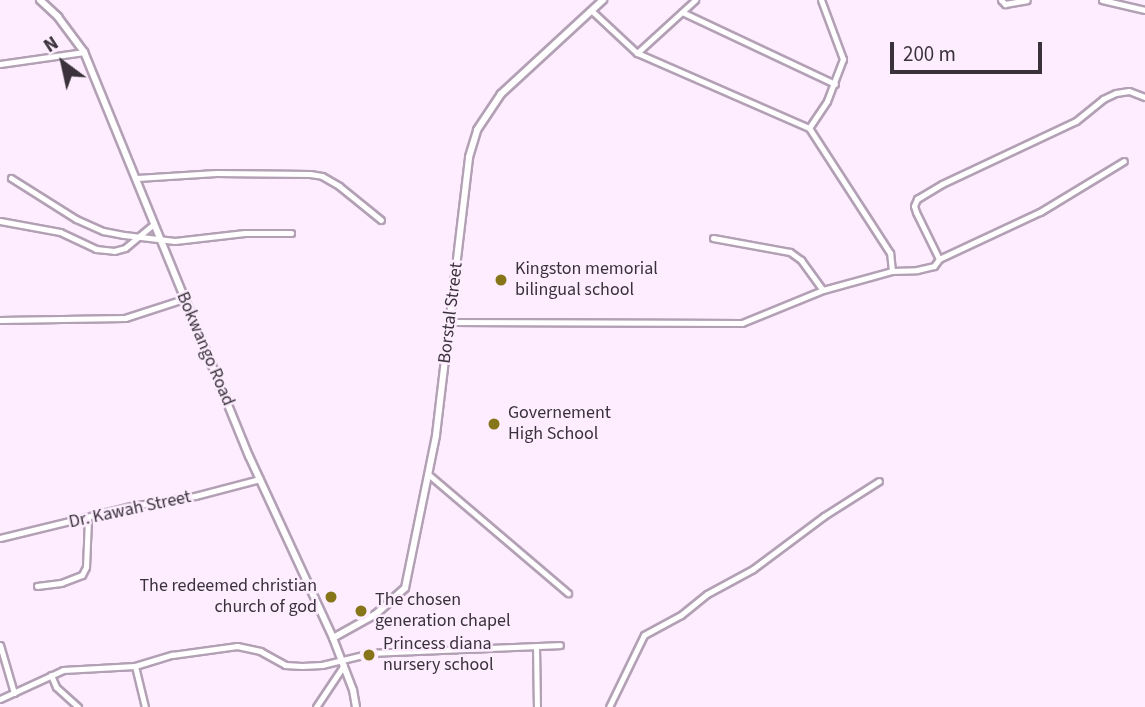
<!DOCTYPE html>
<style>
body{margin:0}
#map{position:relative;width:1145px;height:707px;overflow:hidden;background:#fdedff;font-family:"Source Sans 3",sans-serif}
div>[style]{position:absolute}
.roads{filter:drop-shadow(2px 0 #b3a0b5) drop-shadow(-2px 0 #b3a0b5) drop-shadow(0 2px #b3a0b5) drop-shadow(0 -2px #b3a0b5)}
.minor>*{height:5px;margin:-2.5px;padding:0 2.5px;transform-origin:2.5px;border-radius:2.5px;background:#fff}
.tertiary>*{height:6px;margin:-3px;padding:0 3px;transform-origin:3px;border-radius:3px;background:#fff}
.dots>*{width:19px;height:19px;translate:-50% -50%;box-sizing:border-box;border:4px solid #fdedff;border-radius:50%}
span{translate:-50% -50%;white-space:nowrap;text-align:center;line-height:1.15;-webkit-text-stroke:5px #fdedff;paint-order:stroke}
.poi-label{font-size:18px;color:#3a323b}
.left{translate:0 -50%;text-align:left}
.right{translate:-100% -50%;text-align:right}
.street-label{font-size:18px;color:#3a323b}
.north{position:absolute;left:28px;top:28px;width:70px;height:70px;-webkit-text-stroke:5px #fdedff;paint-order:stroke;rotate:327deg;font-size:19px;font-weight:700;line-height:28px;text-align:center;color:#3a323b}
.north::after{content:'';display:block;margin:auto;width:24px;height:32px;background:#3a323b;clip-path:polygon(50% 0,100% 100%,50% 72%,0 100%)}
.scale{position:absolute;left:890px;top:42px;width:152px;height:32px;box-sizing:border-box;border:4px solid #3a323b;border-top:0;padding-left:9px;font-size:21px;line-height:24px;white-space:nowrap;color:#3a323b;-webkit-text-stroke:5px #fdedff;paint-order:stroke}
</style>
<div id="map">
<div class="roads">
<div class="minor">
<div style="left:1001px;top:0;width:6px;rotate:45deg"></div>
<div style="left:1005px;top:4px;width:22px;rotate:-10deg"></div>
<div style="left:1102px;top:0;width:44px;rotate:13.1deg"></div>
<div style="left:682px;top:12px;width:169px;rotate:25.2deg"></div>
<div style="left:637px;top:53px;width:79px;rotate:-42.4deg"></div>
<div style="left:0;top:64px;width:85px;rotate:-8.1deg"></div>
<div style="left:809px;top:128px;width:32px;rotate:-56deg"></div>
<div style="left:827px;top:101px;width:45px;rotate:-69.1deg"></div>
<div style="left:843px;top:59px;width:63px;rotate:-110.4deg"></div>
<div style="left:11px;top:178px;width:77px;rotate:32.2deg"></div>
<div style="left:76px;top:219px;width:30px;rotate:24deg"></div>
<div style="left:103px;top:231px;width:21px;rotate:11deg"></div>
<div style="left:124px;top:235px;width:51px;rotate:6.7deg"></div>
<div style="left:175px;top:241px;width:70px;rotate:-6.5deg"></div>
<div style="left:245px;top:233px;width:46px"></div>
<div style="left:137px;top:178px;width:79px;rotate:-3.6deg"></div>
<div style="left:216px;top:173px;width:94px;rotate:0.6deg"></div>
<div style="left:310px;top:174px;width:12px;rotate:9deg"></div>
<div style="left:322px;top:176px;width:20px;rotate:30deg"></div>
<div style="left:339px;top:186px;width:54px;rotate:39deg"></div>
<div style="left:0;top:221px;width:61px;rotate:10.4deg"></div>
<div style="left:60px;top:232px;width:40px;rotate:25deg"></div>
<div style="left:96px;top:249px;width:18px;rotate:6deg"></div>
<div style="left:114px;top:251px;width:11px;rotate:-15deg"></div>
<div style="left:125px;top:248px;width:38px;rotate:-40deg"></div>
<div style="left:713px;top:238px;width:78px;rotate:10.3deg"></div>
<div style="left:790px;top:252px;width:14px;rotate:36deg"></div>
<div style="left:801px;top:260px;width:37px;rotate:54deg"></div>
<div style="left:939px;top:259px;width:52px;rotate:-116.1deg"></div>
<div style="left:916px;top:212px;width:6px;rotate:-108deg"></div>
<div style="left:914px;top:206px;width:8px;rotate:-67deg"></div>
<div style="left:917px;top:199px;width:29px;rotate:-31deg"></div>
<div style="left:942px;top:184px;width:148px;rotate:-25.2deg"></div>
<div style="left:1076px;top:121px;width:35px;rotate:-39deg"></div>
<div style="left:1103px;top:99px;width:14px;rotate:-25deg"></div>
<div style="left:1116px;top:93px;width:13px;rotate:-9deg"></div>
<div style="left:1129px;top:91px;width:17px;rotate:21deg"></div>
<div style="left:892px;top:271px;width:25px;rotate:-2deg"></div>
<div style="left:917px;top:270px;width:17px;rotate:-13deg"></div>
<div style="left:934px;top:266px;width:9px;rotate:-54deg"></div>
<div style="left:939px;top:259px;width:111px;rotate:-25deg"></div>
<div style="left:1040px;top:212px;width:98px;rotate:-31.3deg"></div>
<div style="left:0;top:320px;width:125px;rotate:-0.9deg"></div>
<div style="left:125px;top:318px;width:62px;rotate:-17.9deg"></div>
<div style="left:451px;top:322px;width:291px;rotate:0.2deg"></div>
<div style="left:742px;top:323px;width:87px;rotate:-22.2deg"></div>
<div style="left:823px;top:290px;width:72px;rotate:-15.4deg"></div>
<div style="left:892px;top:271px;width:18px;rotate:-96deg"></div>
<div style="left:890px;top:253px;width:149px;rotate:-122.9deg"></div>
<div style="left:809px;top:128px;width:188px;rotate:-156.4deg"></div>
<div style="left:637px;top:53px;width:62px;rotate:-137deg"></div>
<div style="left:428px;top:474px;width:184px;rotate:40.4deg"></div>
<div style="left:0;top:538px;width:135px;rotate:-13.7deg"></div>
<div style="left:131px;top:506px;width:65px;rotate:-8.9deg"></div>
<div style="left:195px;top:496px;width:67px;rotate:-14.7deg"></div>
<div style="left:37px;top:586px;width:24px;rotate:-7deg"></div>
<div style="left:61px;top:583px;width:22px;rotate:-21deg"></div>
<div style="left:82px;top:575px;width:9px;rotate:-63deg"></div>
<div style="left:86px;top:567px;width:48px;rotate:-87.6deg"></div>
<div style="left:0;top:645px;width:50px;rotate:73.7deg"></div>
<div style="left:536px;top:646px;width:61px;rotate:89.1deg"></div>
<div style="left:135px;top:666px;width:42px;rotate:76.3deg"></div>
<div style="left:51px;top:675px;width:13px;rotate:67deg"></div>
<div style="left:56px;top:687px;width:30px;rotate:42deg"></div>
<div style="left:0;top:699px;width:69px;rotate:-24.7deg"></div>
<div style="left:63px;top:670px;width:72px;rotate:-3.2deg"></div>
<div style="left:135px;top:666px;width:39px;rotate:-17deg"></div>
<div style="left:172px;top:655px;width:66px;rotate:-7.9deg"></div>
<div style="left:237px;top:646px;width:24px;rotate:12deg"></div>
<div style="left:260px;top:651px;width:29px;rotate:29deg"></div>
<div style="left:285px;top:665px;width:17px;rotate:3deg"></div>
<div style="left:302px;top:666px;width:20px;rotate:-3deg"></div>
<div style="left:322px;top:665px;width:50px;rotate:-13.8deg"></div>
<div style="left:371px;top:653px;width:189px;rotate:-2.4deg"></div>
<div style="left:316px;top:707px;width:50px;rotate:-56.3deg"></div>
<div style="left:609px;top:707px;width:80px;rotate:-64.1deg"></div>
<div style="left:644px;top:635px;width:42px;rotate:-28.4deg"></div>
<div style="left:681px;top:615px;width:33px;rotate:-39deg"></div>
<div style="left:707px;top:594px;width:52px;rotate:-28.5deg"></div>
<div style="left:753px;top:569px;width:89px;rotate:-36.7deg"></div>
<div style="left:824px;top:516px;width:65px;rotate:-32.5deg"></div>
</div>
<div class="tertiary">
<div style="left:40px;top:0;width:25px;rotate:43deg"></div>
<div style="left:58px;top:17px;width:44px;rotate:53.4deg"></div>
<div style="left:84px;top:52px;width:436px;rotate:67.8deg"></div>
<div style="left:249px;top:456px;width:200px;rotate:65.2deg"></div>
<div style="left:333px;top:638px;width:56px;rotate:69deg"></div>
<div style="left:353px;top:690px;width:17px;rotate:80deg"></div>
<div style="left:333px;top:638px;width:49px;rotate:-29.2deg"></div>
<div style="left:376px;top:614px;width:39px;rotate:-42deg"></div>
<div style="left:405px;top:588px;width:156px;rotate:-78.5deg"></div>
<div style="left:436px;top:435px;width:280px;rotate:-83.2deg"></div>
<div style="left:469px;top:157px;width:28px;rotate:-73deg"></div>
<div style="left:477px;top:130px;width:43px;rotate:-56.3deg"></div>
<div style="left:501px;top:94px;width:139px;rotate:-42.7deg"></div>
</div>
</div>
<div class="dots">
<div style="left:501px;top:280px;background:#867619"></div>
<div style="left:494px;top:424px;background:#867619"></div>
<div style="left:331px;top:597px;background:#867619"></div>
<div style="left:361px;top:611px;background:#867619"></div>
<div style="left:369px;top:655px;background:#867619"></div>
</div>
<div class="poi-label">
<span class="left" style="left:515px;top:280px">Kingston memorial<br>bilingual school</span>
<span class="left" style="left:508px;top:424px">Governement<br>High School</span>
<span class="right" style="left:317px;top:597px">The redeemed christian<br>church of god</span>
<span class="left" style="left:375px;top:611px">The chosen<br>generation chapel</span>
<span class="left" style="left:383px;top:655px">Princess diana<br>nursery school</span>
</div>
<div class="street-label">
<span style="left:451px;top:313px;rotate:-83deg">Borstal Street</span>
<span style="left:205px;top:349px;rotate:67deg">Bokwango Road</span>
<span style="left:130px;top:510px;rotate:-12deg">Dr. Kawah Street</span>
</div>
<div class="north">N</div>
<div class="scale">200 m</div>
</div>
